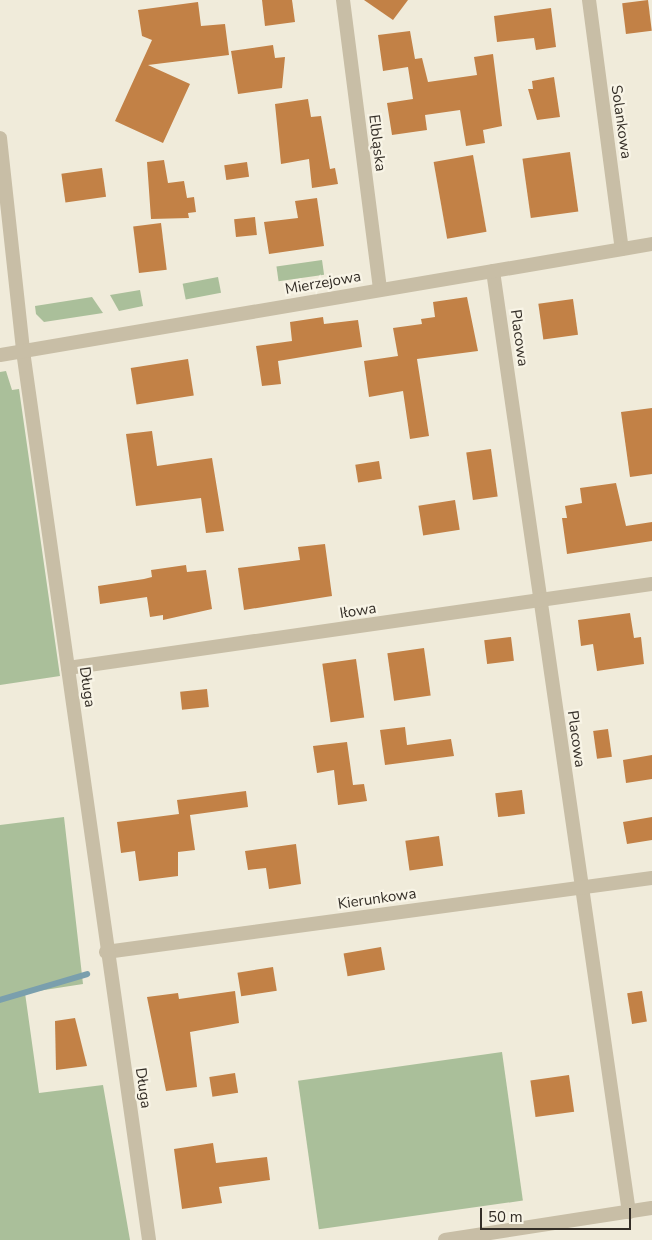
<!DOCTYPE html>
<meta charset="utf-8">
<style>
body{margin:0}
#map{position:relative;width:652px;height:1240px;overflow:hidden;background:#f0ebda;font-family:"Nunito Sans",sans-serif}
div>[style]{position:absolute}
.green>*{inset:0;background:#aabf9a;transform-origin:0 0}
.stream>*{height:6px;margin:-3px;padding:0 3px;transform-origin:3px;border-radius:3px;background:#7a9fad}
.building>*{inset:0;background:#c28146;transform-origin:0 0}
.minor>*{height:14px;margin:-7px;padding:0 7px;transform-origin:7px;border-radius:7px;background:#c8bea6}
.tertiary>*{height:14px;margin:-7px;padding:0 7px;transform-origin:7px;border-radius:7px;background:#c8bea6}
span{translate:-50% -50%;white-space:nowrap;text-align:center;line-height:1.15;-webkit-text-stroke:4.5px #f8f4e6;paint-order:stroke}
.street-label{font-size:15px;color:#342e27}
.scale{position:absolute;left:480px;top:1208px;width:151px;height:22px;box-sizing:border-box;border:2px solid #342e27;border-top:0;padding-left:6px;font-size:15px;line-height:18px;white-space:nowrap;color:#342e27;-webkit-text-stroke:4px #f8f4e6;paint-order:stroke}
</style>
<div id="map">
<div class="green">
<div style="left:322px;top:260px;width:15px;height:46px;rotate:82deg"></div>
<div style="left:218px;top:277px;width:16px;height:36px;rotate:79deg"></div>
<div style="clip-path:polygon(140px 290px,143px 306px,119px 311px,110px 295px)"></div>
<div style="clip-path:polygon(92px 297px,103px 313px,44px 322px,36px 314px,35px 306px)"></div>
<div style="clip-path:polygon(6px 371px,12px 390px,19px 389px,60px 676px,0 685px,0 372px)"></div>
<div style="clip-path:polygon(64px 817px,83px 984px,25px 993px,39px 1093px,103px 1085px,130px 1240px,0 1240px,0 825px)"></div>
<div style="left:502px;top:1052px;width:150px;height:206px;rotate:82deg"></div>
</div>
<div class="stream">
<div style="left:0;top:1000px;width:91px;rotate:-16.6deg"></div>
</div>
<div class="building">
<div style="clip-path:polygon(262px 0,292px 0,295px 22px,265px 26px)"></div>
<div style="clip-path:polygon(364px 0,408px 0,393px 20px)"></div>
<div style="left:648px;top:0;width:31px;height:26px;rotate:83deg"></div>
<div style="clip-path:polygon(198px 2px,201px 26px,225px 24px,229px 55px,148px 65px,190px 84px,163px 143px,115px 121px,152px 40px,142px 36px,138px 10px)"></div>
<div style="clip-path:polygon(551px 8px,556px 47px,536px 50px,534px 38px,497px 42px,494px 16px)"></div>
<div style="clip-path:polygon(410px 31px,415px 59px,422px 58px,428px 82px,477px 75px,474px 57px,493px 54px,502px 126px,483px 130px,485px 143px,466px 146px,460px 110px,425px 115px,427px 130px,392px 135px,387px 103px,413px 99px,408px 67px,383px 71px,378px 35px)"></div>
<div style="clip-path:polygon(273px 45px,275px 58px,285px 57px,282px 88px,238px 94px,231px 51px)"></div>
<div style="clip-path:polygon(554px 77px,560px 117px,537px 120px,528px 89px,533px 89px,532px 81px)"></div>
<div style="clip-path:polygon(308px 99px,311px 117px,321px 116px,330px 169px,335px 168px,338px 184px,312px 188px,309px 159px,281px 164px,275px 104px)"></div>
<div style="left:570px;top:152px;width:60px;height:48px;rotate:82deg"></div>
<div style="left:473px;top:155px;width:78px;height:40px;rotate:80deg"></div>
<div style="clip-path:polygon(164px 160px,168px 183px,184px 181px,187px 198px,194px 197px,196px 212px,188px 213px,189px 218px,151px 219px,147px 162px)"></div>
<div style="left:247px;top:162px;width:15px;height:23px;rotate:82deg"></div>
<div style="left:102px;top:168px;width:29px;height:41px;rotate:82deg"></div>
<div style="clip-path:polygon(317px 198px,324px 246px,269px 254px,264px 222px,298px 218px,295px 201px)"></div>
<div style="left:255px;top:217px;width:18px;height:21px;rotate:84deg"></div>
<div style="left:161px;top:223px;width:47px;height:28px;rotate:83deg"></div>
<div style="clip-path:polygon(467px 297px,478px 351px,417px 359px,429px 436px,410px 439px,403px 391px,369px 397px,364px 361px,398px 356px,393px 328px,422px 324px,421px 319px,435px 317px,433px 302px)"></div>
<div style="left:573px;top:299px;width:36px;height:35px;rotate:82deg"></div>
<div style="clip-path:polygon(323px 317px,324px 324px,358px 320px,362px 347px,278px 361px,281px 384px,262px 386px,256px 346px,292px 341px,290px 322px)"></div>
<div style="left:188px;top:359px;width:37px;height:58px;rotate:81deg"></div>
<div style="clip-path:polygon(652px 408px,652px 474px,630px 477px,621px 412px)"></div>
<div style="clip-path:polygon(152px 431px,157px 466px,212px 458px,224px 531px,206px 533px,201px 498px,136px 506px,126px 434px)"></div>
<div style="left:491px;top:449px;width:48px;height:25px;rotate:82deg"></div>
<div style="left:379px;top:461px;width:18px;height:24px;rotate:81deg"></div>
<div style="clip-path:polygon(616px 483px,626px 526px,652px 522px,652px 541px,567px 554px,562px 518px,567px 518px,565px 506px,582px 503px,580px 488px)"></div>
<div style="left:455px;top:500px;width:30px;height:37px;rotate:81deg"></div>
<div style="clip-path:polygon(325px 544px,332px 596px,244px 610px,238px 568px,300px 560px,298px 547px)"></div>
<div style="clip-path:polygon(186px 565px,187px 572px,206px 570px,212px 609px,163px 620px,163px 615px,150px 617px,147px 597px,100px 604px,98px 586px,144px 579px,152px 577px,151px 570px)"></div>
<div style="clip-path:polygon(630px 613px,634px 638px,641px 637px,644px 664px,597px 671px,593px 644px,581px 646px,578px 620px)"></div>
<div style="left:511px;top:637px;width:24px;height:27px;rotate:83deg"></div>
<div style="left:424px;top:648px;width:48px;height:37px;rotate:82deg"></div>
<div style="left:356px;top:659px;width:59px;height:34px;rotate:82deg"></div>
<div style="left:207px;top:689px;width:18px;height:27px;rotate:84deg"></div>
<div style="clip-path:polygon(405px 727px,407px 745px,451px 739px,454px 756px,385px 765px,380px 730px)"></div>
<div style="left:608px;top:729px;width:28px;height:15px;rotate:82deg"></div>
<div style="clip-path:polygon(347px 742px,353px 785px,364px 784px,367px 801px,338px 805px,334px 770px,317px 773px,313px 746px)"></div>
<div style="clip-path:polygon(652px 755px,652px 779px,626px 783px,623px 760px)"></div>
<div style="left:522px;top:790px;width:24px;height:27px;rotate:83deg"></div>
<div style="clip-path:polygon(246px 791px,248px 807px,190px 815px,195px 850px,178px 852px,178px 876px,139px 881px,135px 851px,121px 853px,117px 822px,179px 814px,177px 800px)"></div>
<div style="clip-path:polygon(652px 817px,652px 840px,627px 844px,623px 822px)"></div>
<div style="left:439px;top:836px;width:30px;height:34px;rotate:82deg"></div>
<div style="clip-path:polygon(296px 844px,301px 884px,269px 889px,266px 868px,248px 870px,245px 851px)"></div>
<div style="left:381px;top:947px;width:23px;height:38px;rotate:80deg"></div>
<div style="left:273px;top:967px;width:24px;height:36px;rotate:81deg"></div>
<div style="clip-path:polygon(235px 991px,239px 1023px,190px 1032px,197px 1087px,166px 1091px,147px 997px,178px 993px,179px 999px)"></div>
<div style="left:642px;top:991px;width:31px;height:15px;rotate:81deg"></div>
<div style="clip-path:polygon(75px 1018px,87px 1066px,56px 1070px,55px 1021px)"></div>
<div style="left:235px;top:1073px;width:20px;height:26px;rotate:81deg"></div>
<div style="left:569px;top:1075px;width:37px;height:39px;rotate:82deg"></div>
<div style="clip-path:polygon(213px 1143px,216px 1163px,267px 1157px,270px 1180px,219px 1187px,222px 1203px,182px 1209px,174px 1149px)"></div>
</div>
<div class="minor">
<div style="left:343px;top:0;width:292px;rotate:82.7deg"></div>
<div style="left:589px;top:0;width:251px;rotate:82.5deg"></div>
<div style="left:0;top:138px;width:214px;rotate:83.8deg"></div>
<div style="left:493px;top:271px;width:951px;rotate:81.78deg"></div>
<div style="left:68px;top:668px;width:590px;rotate:-8.19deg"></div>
<div style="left:106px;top:952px;width:551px;rotate:-7.72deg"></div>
<div style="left:445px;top:1240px;width:209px;rotate:-8.8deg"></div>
</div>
<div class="tertiary">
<div style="left:23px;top:351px;width:898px;rotate:81.93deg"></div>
<div style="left:0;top:355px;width:661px;rotate:-9.66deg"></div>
</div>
<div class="street-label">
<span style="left:621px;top:122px;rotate:82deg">Solankowa</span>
<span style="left:377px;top:143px;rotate:83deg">Elbląska</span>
<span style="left:323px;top:283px;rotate:-10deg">Mierzejowa</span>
<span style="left:519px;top:338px;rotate:82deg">Placowa</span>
<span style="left:358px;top:611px;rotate:-9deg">Iłowa</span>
<span style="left:87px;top:687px;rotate:82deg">Długa</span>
<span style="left:576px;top:739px;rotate:82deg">Placowa</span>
<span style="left:377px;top:899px;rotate:-8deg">Kierunkowa</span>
<span style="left:143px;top:1088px;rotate:82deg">Długa</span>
</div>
<div class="scale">50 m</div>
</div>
